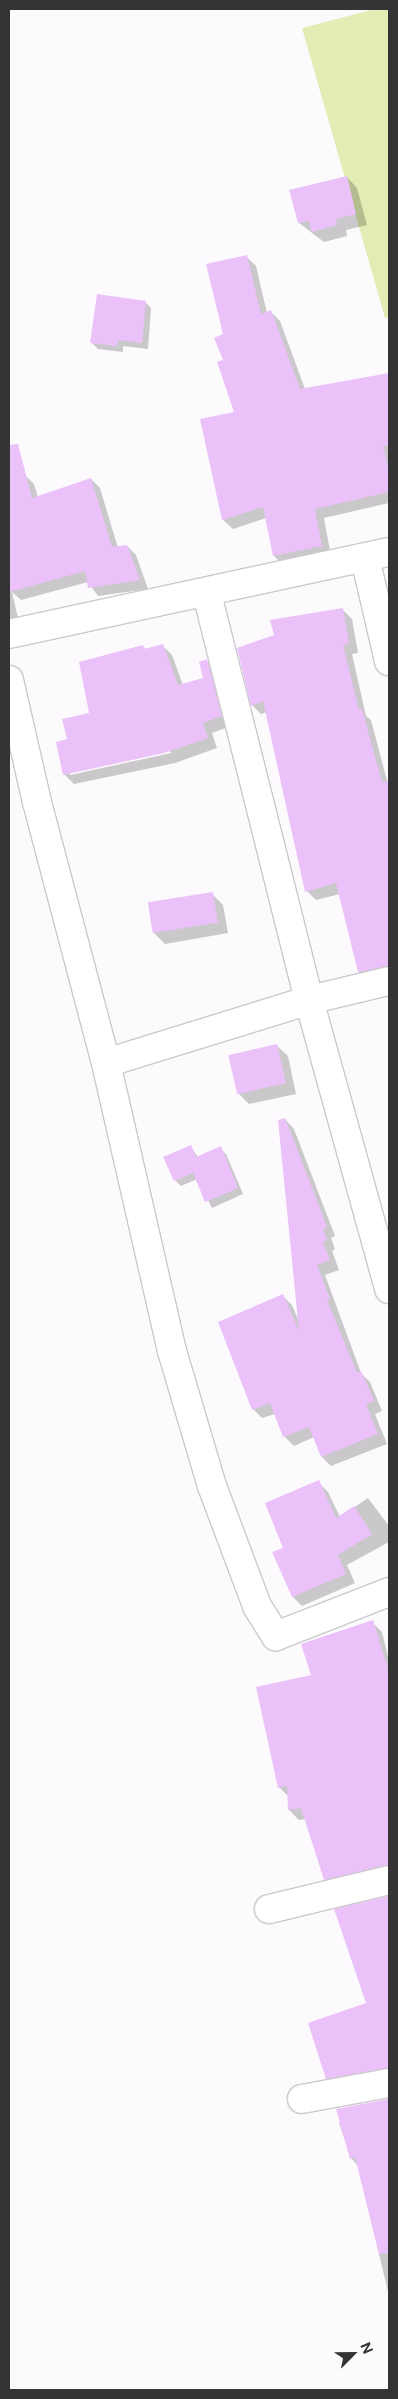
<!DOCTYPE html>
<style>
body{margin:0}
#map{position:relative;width:398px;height:2399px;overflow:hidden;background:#fdfafe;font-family:"Public Sans",sans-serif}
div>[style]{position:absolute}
.green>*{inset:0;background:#e1edb5}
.shadow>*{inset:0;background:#0003}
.building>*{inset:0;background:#ebc1fa;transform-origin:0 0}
.roads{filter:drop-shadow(1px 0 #ccc9cd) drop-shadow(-1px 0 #ccc9cd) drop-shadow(0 1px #ccc9cd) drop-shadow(0 -1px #ccc9cd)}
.street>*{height:28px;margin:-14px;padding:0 14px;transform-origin:14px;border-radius:14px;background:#fff}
span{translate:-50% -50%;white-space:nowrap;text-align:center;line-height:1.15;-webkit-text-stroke:4.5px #fdfafe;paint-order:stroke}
.frame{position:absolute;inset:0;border:10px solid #343335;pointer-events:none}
.north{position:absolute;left:328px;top:2329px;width:50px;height:50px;-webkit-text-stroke:4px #fdfafe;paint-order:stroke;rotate:67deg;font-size:14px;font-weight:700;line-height:20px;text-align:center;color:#343335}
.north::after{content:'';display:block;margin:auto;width:18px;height:22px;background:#343335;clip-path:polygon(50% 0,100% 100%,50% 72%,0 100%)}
</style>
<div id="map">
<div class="green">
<div style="clip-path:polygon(375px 9px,389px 9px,389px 317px,385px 318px,302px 28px)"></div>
</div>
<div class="shadow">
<div style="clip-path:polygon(347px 177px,357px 188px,367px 225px,346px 230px,347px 236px,324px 242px,299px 223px)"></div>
<div style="clip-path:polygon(246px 256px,256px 266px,267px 313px,271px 312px,280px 321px,305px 389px,389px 375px,389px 503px,324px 518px,331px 556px,283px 565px,274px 556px,266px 518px,233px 529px,223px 520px,236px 413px,224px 361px,225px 335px)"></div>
<div style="clip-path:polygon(145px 302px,151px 308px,148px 349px,123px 346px,123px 352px,98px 349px,92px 343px)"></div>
<div style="clip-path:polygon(25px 475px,34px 484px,38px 497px,91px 479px,100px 488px,118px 548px,127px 546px,136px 555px,148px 589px,98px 596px,88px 582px,21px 600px,12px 592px,18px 618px,9px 620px,9px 589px,12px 592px,9px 583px,9px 479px)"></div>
<div style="clip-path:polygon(343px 610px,352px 619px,358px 653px,352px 654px,366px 716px,371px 720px,389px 788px,389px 976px,368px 981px,359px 972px,340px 894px,316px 900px,307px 891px,267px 712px,261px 714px,252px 705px)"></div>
<div style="clip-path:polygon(evenodd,162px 645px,172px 655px,183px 685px,204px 679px,207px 661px,217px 671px,231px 726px,212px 733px,217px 748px,175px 763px,74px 784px,64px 774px,68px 740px,143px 646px,146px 650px,162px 645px,170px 751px,171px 753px,70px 775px,70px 772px,170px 751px)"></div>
<div style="clip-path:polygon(212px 894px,223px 905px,228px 933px,165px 944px,154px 933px)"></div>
<div style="clip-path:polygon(277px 1046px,288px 1056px,296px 1094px,249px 1104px,238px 1093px)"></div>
<div style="clip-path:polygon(285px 1119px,294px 1129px,335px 1236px,331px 1238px,335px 1249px,332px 1251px,339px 1270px,325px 1275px,361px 1373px,370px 1382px,382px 1411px,375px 1414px,387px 1444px,331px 1466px,322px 1457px,314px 1437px,294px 1446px,284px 1436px,275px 1414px,262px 1418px,253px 1409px,283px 1296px,292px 1305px,298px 1319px)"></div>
<div style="clip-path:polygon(190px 1146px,198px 1157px,220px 1148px,226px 1154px,243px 1194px,212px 1208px,197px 1179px,181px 1186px,175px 1180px)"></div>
<div style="clip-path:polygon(318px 1482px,328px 1492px,340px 1517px,368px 1498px,389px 1526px,389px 1542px,347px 1565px,355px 1583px,302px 1606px,293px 1597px,285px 1548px)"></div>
<div style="clip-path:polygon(372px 1622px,382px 1632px,389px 1661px,389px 1876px,335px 1889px,325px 1879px,306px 1819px,299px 1820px,289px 1810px,288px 1796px,279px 1787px,312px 1676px)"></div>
<div style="clip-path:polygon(389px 1897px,389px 2061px,371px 2068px,375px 2081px,338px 2088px,327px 2078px,367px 2004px,335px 1910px)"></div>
<div style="clip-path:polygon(389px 2113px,389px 2296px,358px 2166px,351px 2158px,339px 2123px)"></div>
</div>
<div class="building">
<div style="clip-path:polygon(347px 176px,356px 214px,336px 219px,337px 225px,312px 232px,309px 221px,298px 223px,289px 190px)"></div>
<div style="clip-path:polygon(247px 255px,261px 314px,271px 310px,300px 389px,389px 373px,389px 445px,383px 446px,389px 471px,389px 492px,315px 509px,322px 546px,273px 556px,263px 507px,222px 520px,200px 419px,234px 412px,217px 362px,223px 360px,214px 338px,223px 334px,206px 264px)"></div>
<div style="clip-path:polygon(97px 294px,146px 301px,142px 343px,118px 340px,117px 346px,90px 343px)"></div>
<div style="clip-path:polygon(18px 444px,32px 498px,91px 478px,112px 547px,127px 545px,140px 580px,88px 588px,85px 571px,9px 592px,9px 445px)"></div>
<div style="clip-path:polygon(343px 608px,349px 644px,343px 645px,359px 710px,362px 709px,382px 782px,389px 781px,389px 966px,358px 972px,336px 883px,305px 892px,263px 701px,251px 706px,237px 648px,274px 635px,270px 620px)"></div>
<div style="clip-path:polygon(163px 644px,178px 685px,203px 678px,199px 662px,207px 659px,222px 716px,203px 723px,208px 738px,164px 753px,63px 775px,56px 742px,67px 739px,62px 719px,89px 713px,79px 662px,143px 645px,144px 649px)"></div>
<div style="left:213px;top:892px;width:31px;height:66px;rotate:81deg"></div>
<div style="left:277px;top:1044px;width:40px;height:50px;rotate:77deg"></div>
<div style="clip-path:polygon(285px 1118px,327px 1227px,323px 1229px,327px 1240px,323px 1242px,330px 1260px,317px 1265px,330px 1299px,327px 1300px,357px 1373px,361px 1371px,374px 1401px,366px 1404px,378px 1434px,321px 1457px,309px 1427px,283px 1437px,270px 1403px,252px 1410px,218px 1322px,283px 1294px,299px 1331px,278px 1120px)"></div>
<div style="clip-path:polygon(191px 1145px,196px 1157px,221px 1146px,238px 1188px,205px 1202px,193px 1173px,174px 1181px,163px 1157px)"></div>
<div style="clip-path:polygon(319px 1480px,336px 1518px,354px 1506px,372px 1534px,338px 1555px,346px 1574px,292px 1597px,272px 1552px,283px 1548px,265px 1503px)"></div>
<div style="clip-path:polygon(373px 1620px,389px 1672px,389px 1865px,324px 1880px,301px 1808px,288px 1810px,287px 1786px,278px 1788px,256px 1687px,311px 1675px,301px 1644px)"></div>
<div style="clip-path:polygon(389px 1896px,389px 2068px,326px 2079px,308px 2023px,366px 2003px,334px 1909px)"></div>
<div style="clip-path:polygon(389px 2099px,389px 2253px,379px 2254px,355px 2157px,350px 2159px,336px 2109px)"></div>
</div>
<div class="roads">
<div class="street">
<div style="left:365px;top:558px;width:106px;rotate:76.9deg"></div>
<div style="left:207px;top:594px;width:419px;rotate:75.9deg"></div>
<div style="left:309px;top:1000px;width:300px;rotate:74.5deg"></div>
<div style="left:9px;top:634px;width:389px;rotate:-12.2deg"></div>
<div style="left:9px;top:680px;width:125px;rotate:77.1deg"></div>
<div style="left:37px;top:802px;width:270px;rotate:75.2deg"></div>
<div style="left:106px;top:1063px;width:295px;rotate:77.1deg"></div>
<div style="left:172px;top:1351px;width:141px;rotate:73.5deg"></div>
<div style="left:212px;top:1486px;width:128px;rotate:69.4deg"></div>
<div style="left:257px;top:1606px;width:36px;rotate:58deg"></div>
<div style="left:276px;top:1636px;width:121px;rotate:-21.3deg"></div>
<div style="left:106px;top:1063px;width:213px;rotate:-17.2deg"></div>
<div style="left:309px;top:1000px;width:82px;rotate:-13.4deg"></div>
<div style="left:269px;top:1909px;width:123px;rotate:-13.6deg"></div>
<div style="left:302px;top:2099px;width:88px;rotate:-10.4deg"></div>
</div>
</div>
<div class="frame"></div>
<div class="north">N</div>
</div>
